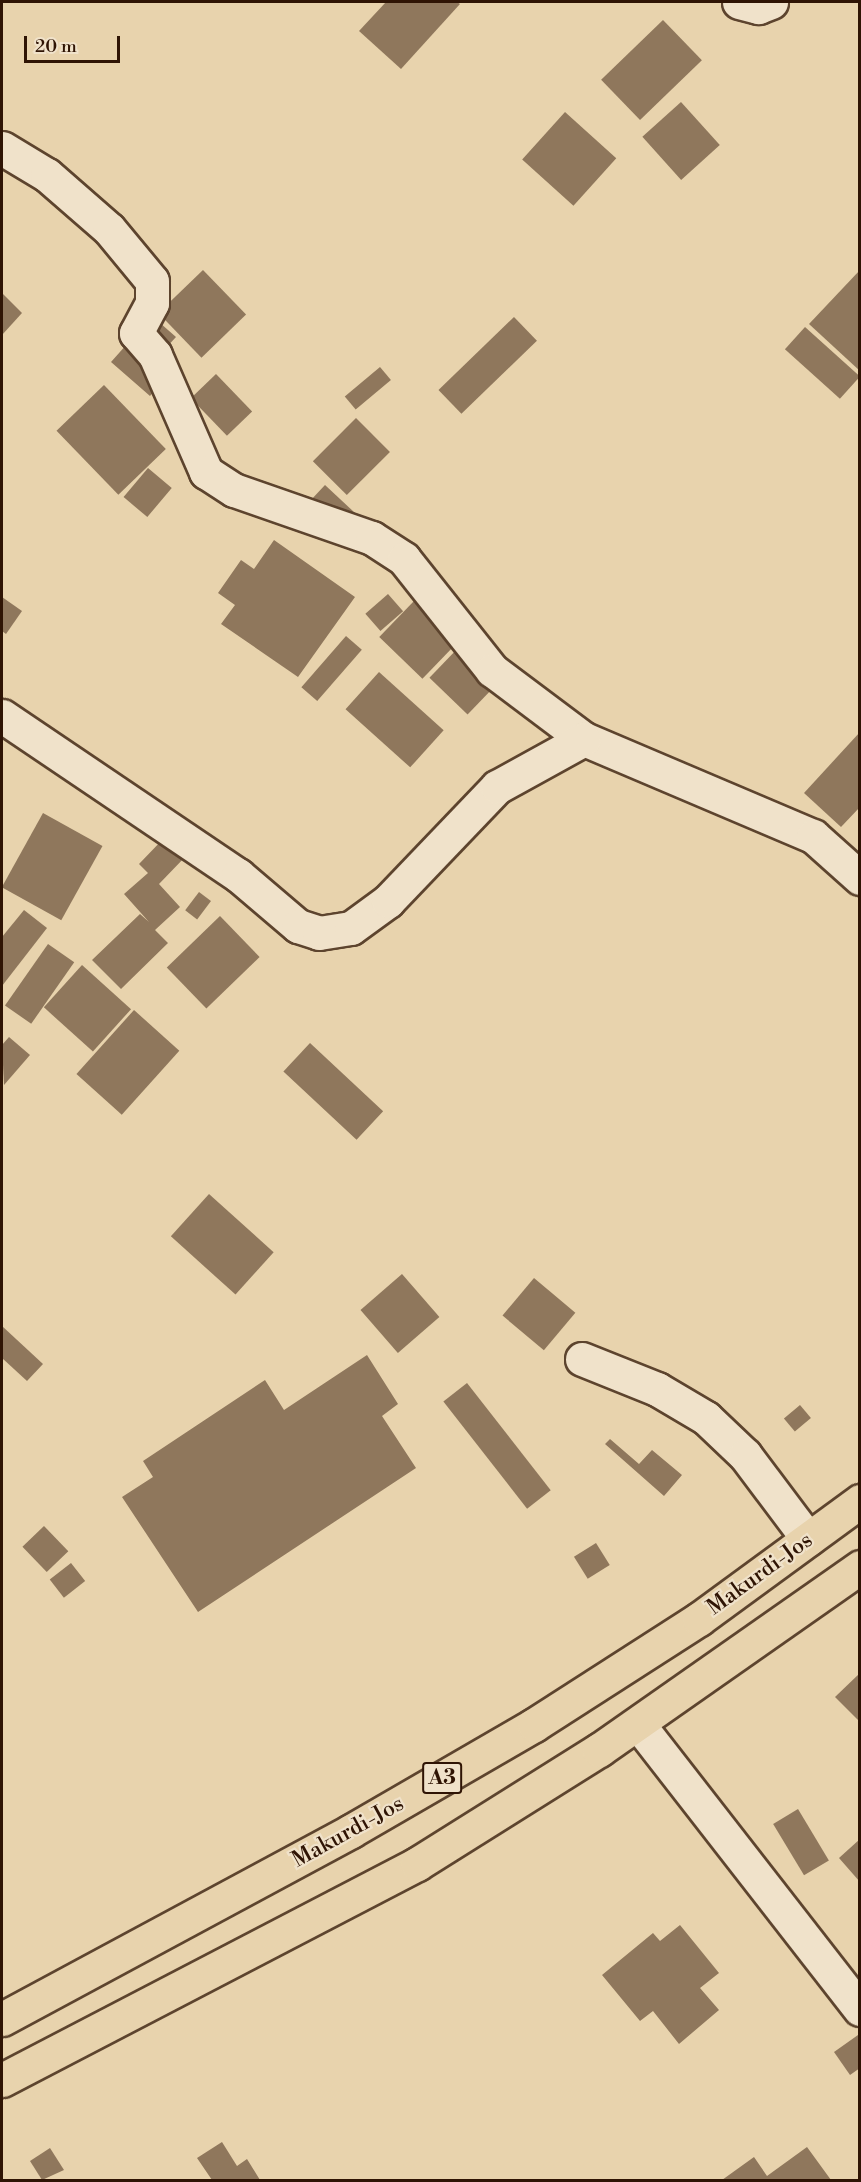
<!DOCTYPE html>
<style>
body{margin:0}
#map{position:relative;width:861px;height:2182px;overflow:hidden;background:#e8d3ad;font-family:"Libre Bodoni",serif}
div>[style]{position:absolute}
.building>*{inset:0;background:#8f775c;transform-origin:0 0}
.roads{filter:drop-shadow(2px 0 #5d442e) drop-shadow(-2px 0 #5d442e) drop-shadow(0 2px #5d442e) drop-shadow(0 -2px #5d442e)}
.minor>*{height:33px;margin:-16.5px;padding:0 16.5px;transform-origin:16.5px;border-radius:16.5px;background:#f0e2ca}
.highway>*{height:33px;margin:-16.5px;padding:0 16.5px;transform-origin:16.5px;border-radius:16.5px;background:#e8d3ad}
span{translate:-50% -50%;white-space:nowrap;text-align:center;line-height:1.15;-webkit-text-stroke:4.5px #f0e2ca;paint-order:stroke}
.shield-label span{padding:2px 4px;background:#f0e2ca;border:2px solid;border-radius:4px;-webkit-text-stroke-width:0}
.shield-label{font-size:21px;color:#2f1404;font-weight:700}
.street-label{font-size:22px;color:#2f1404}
.frame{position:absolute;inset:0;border:3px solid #2f1404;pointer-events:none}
.scale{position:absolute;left:24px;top:36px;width:96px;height:27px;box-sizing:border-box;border:3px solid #2f1404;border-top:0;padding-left:8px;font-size:18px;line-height:21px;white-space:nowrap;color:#2f1404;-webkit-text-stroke:4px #f0e2ca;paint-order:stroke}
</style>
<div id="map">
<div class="building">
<div style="clip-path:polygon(386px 2px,457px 2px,460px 4px,401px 69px,359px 31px)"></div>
<div style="left:663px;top:20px;width:56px;height:86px;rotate:46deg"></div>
<div style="left:681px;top:102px;width:58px;height:52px;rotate:48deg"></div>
<div style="left:565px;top:112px;width:69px;height:64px;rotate:42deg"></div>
<div style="left:203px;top:270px;width:62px;height:62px;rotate:46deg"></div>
<div style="clip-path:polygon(860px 270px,860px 371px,809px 324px)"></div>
<div style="clip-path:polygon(2px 293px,22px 313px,2px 335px)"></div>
<div style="clip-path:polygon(152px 316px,176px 337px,164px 350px,178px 363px,150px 396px,111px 362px)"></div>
<div style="left:514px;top:317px;width:33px;height:105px;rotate:46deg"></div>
<div style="left:805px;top:327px;width:74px;height:30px;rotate:42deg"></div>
<div style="left:380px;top:367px;width:17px;height:46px;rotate:50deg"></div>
<div style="left:216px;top:374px;width:52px;height:35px;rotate:46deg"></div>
<div style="left:104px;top:385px;width:89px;height:66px;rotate:46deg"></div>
<div style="left:356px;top:418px;width:48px;height:61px;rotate:45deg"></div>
<div style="left:148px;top:468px;width:31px;height:38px;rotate:40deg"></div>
<div style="left:325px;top:485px;width:44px;height:24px;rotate:43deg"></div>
<div style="clip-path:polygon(274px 540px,355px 597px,298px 677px,221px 624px,235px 605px,218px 593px,241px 560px,254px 569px)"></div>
<div style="left:388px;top:594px;width:23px;height:30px;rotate:49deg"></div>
<div style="clip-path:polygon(2px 597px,22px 611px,6px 634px,2px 631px)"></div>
<div style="left:414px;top:601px;width:60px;height:50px;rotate:44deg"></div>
<div style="left:346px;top:636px;width:21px;height:68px;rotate:41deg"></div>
<div style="left:460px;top:646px;width:53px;height:44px;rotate:44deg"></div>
<div style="left:379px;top:672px;width:87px;height:50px;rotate:42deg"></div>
<div style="clip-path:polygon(860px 732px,860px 807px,841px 827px,804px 793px)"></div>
<div style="left:43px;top:813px;width:68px;height:85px;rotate:29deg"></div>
<div style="clip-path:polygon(165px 837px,186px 856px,159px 884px,180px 907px,155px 930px,168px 943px,121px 989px,92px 960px,140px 914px,149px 922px,124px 894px,148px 873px,139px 864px)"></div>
<div style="left:199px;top:892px;width:15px;height:23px;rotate:37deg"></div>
<div style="clip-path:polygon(24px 910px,47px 928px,2px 986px,2px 937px)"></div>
<div style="left:220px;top:916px;width:57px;height:74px;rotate:46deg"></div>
<div style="left:48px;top:944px;width:32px;height:75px;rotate:35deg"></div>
<div style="left:82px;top:965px;width:66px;height:57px;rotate:42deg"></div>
<div style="left:134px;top:1010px;width:61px;height:86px;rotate:42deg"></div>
<div style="clip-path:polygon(9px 1037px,30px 1055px,4px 1085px,2px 1045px)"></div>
<div style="left:310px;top:1043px;width:100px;height:39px;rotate:43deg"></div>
<div style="left:209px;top:1194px;width:87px;height:57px;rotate:42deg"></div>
<div style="left:402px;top:1274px;width:57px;height:55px;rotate:49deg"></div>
<div style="left:534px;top:1278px;width:54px;height:49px;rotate:40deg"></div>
<div style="clip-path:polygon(2px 1326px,43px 1364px,27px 1381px,2px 1358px)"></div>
<div style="clip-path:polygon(367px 1355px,398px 1404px,382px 1416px,416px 1468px,198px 1612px,122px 1497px,153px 1477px,143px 1461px,265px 1380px,284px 1410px)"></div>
<div style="left:467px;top:1383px;width:136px;height:30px;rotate:52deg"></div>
<div style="left:800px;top:1405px;width:17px;height:21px;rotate:50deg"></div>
<div style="clip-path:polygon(610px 1439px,639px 1464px,652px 1450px,682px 1475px,664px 1496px,605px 1444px)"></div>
<div style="left:44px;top:1526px;width:35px;height:30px;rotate:46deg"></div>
<div style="left:596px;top:1543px;width:26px;height:26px;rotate:58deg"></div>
<div style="left:71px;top:1563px;width:23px;height:27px;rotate:52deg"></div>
<div style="clip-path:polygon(860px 1673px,860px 1722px,835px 1697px)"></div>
<div style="left:798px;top:1809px;width:60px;height:29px;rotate:59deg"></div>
<div style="clip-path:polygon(860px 1839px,860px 1882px,839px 1858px)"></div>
<div style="clip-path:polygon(680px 1925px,719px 1973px,700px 1988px,719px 2010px,679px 2044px,653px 2011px,640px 2021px,602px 1975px,653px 1933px,660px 1941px)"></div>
<div style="clip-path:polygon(858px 2035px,860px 2068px,850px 2075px,834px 2052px)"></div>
<div style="clip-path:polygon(222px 2142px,237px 2166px,247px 2159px,260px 2180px,212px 2180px,197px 2158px)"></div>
<div style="clip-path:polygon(807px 2147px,831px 2180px,722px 2180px,754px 2157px,767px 2176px)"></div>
<div style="clip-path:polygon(50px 2148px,64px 2170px,42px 2180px,30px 2161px)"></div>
</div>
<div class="roads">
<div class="minor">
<div style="left:739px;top:2px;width:20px;rotate:15deg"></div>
<div style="left:758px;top:7px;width:14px;rotate:-21deg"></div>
<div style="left:2px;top:148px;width:52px;rotate:31deg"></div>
<div style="left:47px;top:175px;width:82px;rotate:41.1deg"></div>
<div style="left:109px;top:229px;width:67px;rotate:50.4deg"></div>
<div style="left:152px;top:281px;width:22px;rotate:90deg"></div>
<div style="left:152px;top:303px;width:34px;rotate:118deg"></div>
<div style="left:136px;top:333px;width:29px;rotate:49deg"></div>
<div style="left:155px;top:355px;width:128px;rotate:66.4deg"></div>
<div style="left:206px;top:472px;width:33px;rotate:33deg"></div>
<div style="left:234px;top:490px;width:146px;rotate:19.2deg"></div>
<div style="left:372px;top:538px;width:38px;rotate:33deg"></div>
<div style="left:404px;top:559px;width:142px;rotate:51.6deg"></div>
<div style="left:492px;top:670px;width:115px;rotate:36.9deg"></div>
<div style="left:584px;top:739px;width:249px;rotate:23deg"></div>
<div style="left:813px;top:836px;width:63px;rotate:41.8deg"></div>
<div style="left:2px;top:716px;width:285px;rotate:34deg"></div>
<div style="left:238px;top:875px;width:79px;rotate:40.4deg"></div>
<div style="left:298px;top:926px;width:22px;rotate:18deg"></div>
<div style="left:319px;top:933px;width:32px;rotate:-9deg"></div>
<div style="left:351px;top:928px;width:46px;rotate:-36.1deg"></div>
<div style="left:388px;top:901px;width:158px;rotate:-46.3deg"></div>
<div style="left:497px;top:787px;width:99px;rotate:-28.9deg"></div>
<div style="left:582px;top:1359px;width:81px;rotate:21.8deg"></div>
<div style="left:657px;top:1389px;width:57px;rotate:30.6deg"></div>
<div style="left:706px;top:1418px;width:54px;rotate:43.5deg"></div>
<div style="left:745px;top:1455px;width:105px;rotate:53.1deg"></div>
<div style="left:638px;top:1724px;width:361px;rotate:52.1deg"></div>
</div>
<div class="highway">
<div style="left:2px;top:2019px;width:396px;rotate:-28.3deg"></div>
<div style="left:351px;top:1831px;width:211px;rotate:-30.1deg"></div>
<div style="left:534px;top:1725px;width:196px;rotate:-32.7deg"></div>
<div style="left:699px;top:1619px;width:200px;rotate:-36.2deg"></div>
<div style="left:2px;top:2080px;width:468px;rotate:-27.5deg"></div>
<div style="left:417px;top:1864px;width:215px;rotate:-32.1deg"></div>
<div style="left:599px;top:1750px;width:319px;rotate:-35deg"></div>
</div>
</div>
<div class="shield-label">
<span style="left:442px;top:1778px">A3</span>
</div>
<div class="street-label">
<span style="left:760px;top:1574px;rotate:-36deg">Makurdi-Jos</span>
<span style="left:348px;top:1832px;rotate:-29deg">Makurdi-Jos</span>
</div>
<div class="frame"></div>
<div class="scale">20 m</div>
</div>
